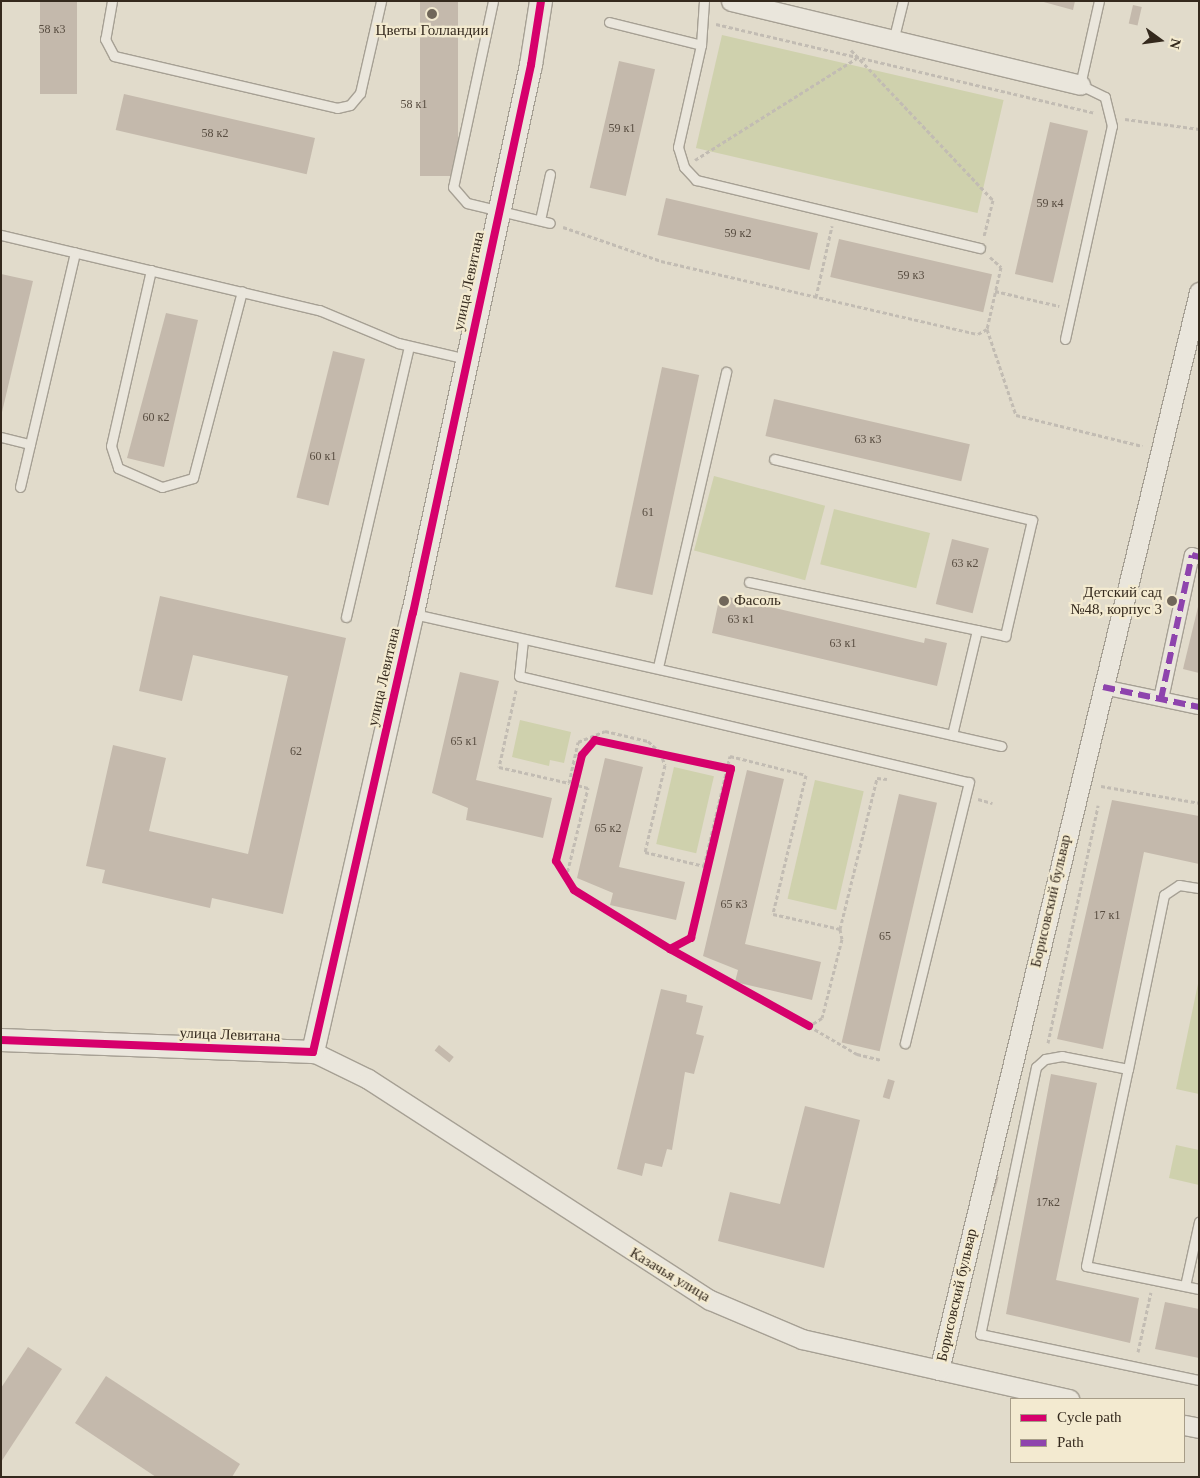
<!DOCTYPE html>
<meta charset="utf-8">
<style>
body{margin:0}
#map{position:relative;width:1200px;height:1478px;overflow:hidden;background:#e1dbcb;font-family:Georgia,serif}
div>[style]{position:absolute}
.green>*{inset:0;background:#cfd1ad;transform-origin:0 0}
.building>*{inset:0;background:#c4b9ac;transform-origin:0 0}
.path>*{height:3px;margin-top:-1.5px;transform-origin:0;background:repeating-linear-gradient(90deg,#c2bcb3 0 4px,transparent 0 6.5px)}
.roads{filter:drop-shadow(1px 0 #a6a094) drop-shadow(-1px 0 #a6a094) drop-shadow(0 1px #a6a094) drop-shadow(0 -1px #a6a094)}
.service>*{height:9px;margin:-4.5px;padding:0 4.5px;transform-origin:4.5px;border-radius:4.5px;background:#eae6dc}
.pedestrian>*{height:14px;margin:-7px;padding:0 7px;transform-origin:7px;border-radius:7px;background:#eae6dc}
.minor>*{height:19px;margin:-9.5px;padding:0 9.5px;transform-origin:9.5px;border-radius:9.5px;background:#eae6dc}
.tertiary>*{height:22px;margin:-11px;padding:0 11px;transform-origin:11px;border-radius:11px;background:#eae6dc}
.quiet>*{height:6px;margin-top:-3px;transform-origin:0;background:repeating-linear-gradient(90deg,#8e44ad 0 12px,transparent 0 18px)}
.cycleway>*{height:8px;margin:-4px;padding:0 4px;transform-origin:4px;border-radius:4px;background:#d6006c}
.dots>*{width:14px;height:14px;translate:-50% -50%;box-sizing:border-box;border:2px solid #f3ead0;border-radius:50%}
span{translate:-50% -50%;white-space:nowrap;text-align:center;line-height:1.15;-webkit-text-stroke:4.5px #f3ead0;paint-order:stroke}
.number-label{font-size:12px;color:#584d41}
.number-label span{-webkit-text-stroke-width:0}
.poi-label{font-size:15px;color:#34291d}
.right{translate:-100% -50%;text-align:right}
.left{translate:0 -50%;text-align:left}
.street-label{font-size:15px;color:#34291d}
.frame{position:absolute;inset:0;border:2px solid #34291d;pointer-events:none}
.legend{position:absolute;left:1010px;top:1398px;width:175px;height:65px;box-sizing:border-box;background:#f3ead0;border:1px solid #a79d88;margin:0;padding:6px 9px;list-style:none;font-size:15px;color:#34291d}
.legend li{display:flex;align-items:center;gap:10px;height:25px}
.legend b{width:25px;border:1px solid #a79d88}
.north{position:absolute;left:1135px;top:15px;width:50px;height:50px;-webkit-text-stroke:4px #f3ead0;paint-order:stroke;rotate:104deg;font-size:14px;font-weight:700;line-height:20px;text-align:center;color:#34291d}
.north::after{content:'';display:block;margin:auto;width:18px;height:22px;background:#34291d;clip-path:polygon(50% 0,100% 100%,50% 72%,0 100%)}
</style>
<div id="map">
<div class="green">
<div style="left:722px;top:35px;width:289px;height:116px;rotate:13deg"></div>
<div style="left:714px;top:476px;width:115px;height:77px;rotate:15deg"></div>
<div style="left:834px;top:509px;width:99px;height:57px;rotate:14deg"></div>
<div style="clip-path:polygon(520px 720px,571px 732px,564px 763px,550px 760px,549px 766px,512px 757px)"></div>
<div style="left:674px;top:767px;width:41px;height:79px;rotate:13deg"></div>
<div style="left:815px;top:780px;width:50px;height:122px;rotate:13deg"></div>
<div style="clip-path:polygon(1199px 979px,1199px 1094px,1176px 1089px)"></div>
<div style="clip-path:polygon(1176px 1145px,1199px 1150px,1199px 1185px,1169px 1178px)"></div>
</div>
<div class="building">
<div style="left:40px;top:1px;width:37px;height:93px"></div>
<div style="left:420px;top:1px;width:38px;height:175px"></div>
<div style="clip-path:polygon(1040px 1px,1075px 1px,1073px 10px)"></div>
<div style="left:1133px;top:5px;width:9px;height:19px;rotate:13deg"></div>
<div style="left:619px;top:61px;width:37px;height:130px;rotate:13deg"></div>
<div style="left:124px;top:94px;width:196px;height:37px;rotate:13deg"></div>
<div style="left:1050px;top:122px;width:39px;height:156px;rotate:13deg"></div>
<div style="left:666px;top:198px;width:156px;height:38px;rotate:13deg"></div>
<div style="left:839px;top:239px;width:157px;height:39px;rotate:13deg"></div>
<div style="clip-path:polygon(1px 274px,33px 281px,2px 412px,1px 412px)"></div>
<div style="clip-path:polygon(166px 313px,198px 320px,164px 467px,127px 458px)"></div>
<div style="left:333px;top:351px;width:33px;height:151px;rotate:14deg"></div>
<div style="left:662px;top:367px;width:38px;height:225px;rotate:12deg"></div>
<div style="left:774px;top:399px;width:201px;height:38px;rotate:13deg"></div>
<div style="left:952px;top:539px;width:38px;height:67px;rotate:14deg"></div>
<div style="clip-path:polygon(720px 595px,924px 643px,925px 638px,947px 643px,937px 686px,712px 633px)"></div>
<div style="clip-path:polygon(160px 596px,346px 638px,283px 914px,212px 898px,210px 908px,102px 883px,105px 870px,86px 866px,113px 745px,166px 758px,149px 831px,248px 854px,288px 676px,193px 655px,182px 701px,139px 691px)"></div>
<div style="clip-path:polygon(1198px 607px,1199px 607px,1199px 673px,1183px 669px)"></div>
<div style="clip-path:polygon(460px 672px,499px 681px,476px 780px,552px 798px,543px 838px,466px 820px,468px 808px,432px 793px)"></div>
<div style="clip-path:polygon(605px 758px,643px 767px,619px 867px,685px 882px,676px 920px,610px 905px,613px 893px,577px 878px)"></div>
<div style="clip-path:polygon(747px 770px,784px 779px,745px 944px,821px 962px,812px 1000px,735px 982px,738px 970px,703px 956px)"></div>
<div style="left:899px;top:794px;width:39px;height:255px;rotate:13deg"></div>
<div style="clip-path:polygon(1112px 800px,1199px 816px,1199px 864px,1144px 852px,1103px 1049px,1057px 1039px)"></div>
<div style="clip-path:polygon(661px 989px,687px 995px,686px 1002px,703px 1006px,696px 1034px,704px 1036px,694px 1074px,685px 1072px,672px 1150px,667px 1149px,662px 1167px,645px 1163px,642px 1176px,617px 1169px)"></div>
<div style="left:439px;top:1045px;width:19px;height:7px;rotate:39deg"></div>
<div style="clip-path:polygon(1051px 1074px,1097px 1083px,1056px 1280px,1139px 1298px,1130px 1343px,1006px 1314px)"></div>
<div style="left:888px;top:1079px;width:7px;height:19px;rotate:16deg"></div>
<div style="clip-path:polygon(805px 1106px,860px 1120px,824px 1268px,718px 1241px,730px 1192px,780px 1204px)"></div>
<div style="left:992px;top:1175px;width:7px;height:19px;rotate:16deg"></div>
<div style="clip-path:polygon(1165px 1302px,1199px 1309px,1199px 1358px,1155px 1349px)"></div>
<div style="clip-path:polygon(28px 1347px,62px 1369px,1px 1462px,1px 1388px)"></div>
<div style="clip-path:polygon(106px 1376px,240px 1464px,232px 1477px,156px 1477px,75px 1423px)"></div>
</div>
<div class="path">
<div style="left:716px;top:24px;width:388px;rotate:13.2deg"></div>
<div style="left:851px;top:50px;width:207px;rotate:46.6deg"></div>
<div style="left:993px;top:200px;width:37px;rotate:104deg"></div>
<div style="left:1125px;top:119px;width:75px;rotate:7.7deg"></div>
<div style="left:695px;top:160px;width:191px;rotate:-32.2deg"></div>
<div style="left:563px;top:227px;width:104px;rotate:19.1deg"></div>
<div style="left:661px;top:261px;width:325px;rotate:13deg"></div>
<div style="left:978px;top:334px;width:10px;rotate:-29deg"></div>
<div style="left:990px;top:257px;width:15px;rotate:42deg"></div>
<div style="left:1001px;top:267px;width:64px;rotate:102.7deg"></div>
<div style="left:987px;top:329px;width:91px;rotate:71.4deg"></div>
<div style="left:1016px;top:415px;width:130px;rotate:13.8deg"></div>
<div style="left:995px;top:291px;width:66px;rotate:13.2deg"></div>
<div style="left:816px;top:297px;width:73px;rotate:-77.3deg"></div>
<div style="left:516px;top:690px;width:79px;rotate:102.4deg"></div>
<div style="left:499px;top:767px;width:72px;rotate:12.9deg"></div>
<div style="left:569px;top:783px;width:42px;rotate:-77.6deg"></div>
<div style="left:578px;top:742px;width:29px;rotate:-22deg"></div>
<div style="left:605px;top:731px;width:44px;rotate:13.1deg"></div>
<div style="left:648px;top:741px;width:16px;rotate:43deg"></div>
<div style="left:660px;top:752px;width:14px;rotate:69deg"></div>
<div style="left:665px;top:765px;width:89px;rotate:102.9deg"></div>
<div style="left:645px;top:852px;width:61px;rotate:13.3deg"></div>
<div style="left:704px;top:866px;width:113px;rotate:-76.7deg"></div>
<div style="left:730px;top:756px;width:78px;rotate:14deg"></div>
<div style="left:806px;top:775px;width:143px;rotate:103.4deg"></div>
<div style="left:773px;top:914px;width:69px;rotate:12.6deg"></div>
<div style="left:840px;top:929px;width:155px;rotate:-76.2deg"></div>
<div style="left:877px;top:778px;width:10px;rotate:6deg"></div>
<div style="left:1101px;top:786px;width:99px;rotate:9.8deg"></div>
<div style="left:978px;top:799px;width:15px;rotate:16deg"></div>
<div style="left:566px;top:878px;width:93px;rotate:-76.3deg"></div>
<div style="left:588px;top:788px;width:20px;rotate:-165deg"></div>
<div style="left:840px;top:929px;width:10px;rotate:79deg"></div>
<div style="left:842px;top:939px;width:81px;rotate:104.2deg"></div>
<div style="left:822px;top:1018px;width:15px;rotate:148deg"></div>
<div style="left:809px;top:1026px;width:56px;rotate:30.3deg"></div>
<div style="left:857px;top:1054px;width:25px;rotate:14deg"></div>
<div style="left:1048px;top:1043px;width:243px;rotate:-78.1deg"></div>
<div style="left:1138px;top:1352px;width:61px;rotate:-77.8deg"></div>
</div>
<div class="roads">
<div class="service">
<div style="left:112px;top:1px;width:39px;rotate:100deg"></div>
<div style="left:105px;top:39px;width:19px;rotate:62deg"></div>
<div style="left:114px;top:56px;width:229px;rotate:13.1deg"></div>
<div style="left:337px;top:108px;width:13px;rotate:-13deg"></div>
<div style="left:350px;top:105px;width:16px;rotate:-50deg"></div>
<div style="left:360px;top:93px;width:94px;rotate:-77.1deg"></div>
<div style="left:493px;top:1px;width:190px;rotate:102.1deg"></div>
<div style="left:453px;top:187px;width:21px;rotate:49deg"></div>
<div style="left:467px;top:203px;width:85px;rotate:13.5deg"></div>
<div style="left:704px;top:1px;width:44px;rotate:93.9deg"></div>
<div style="left:701px;top:45px;width:105px;rotate:102.7deg"></div>
<div style="left:678px;top:147px;width:21px;rotate:73deg"></div>
<div style="left:684px;top:167px;width:18px;rotate:47deg"></div>
<div style="left:696px;top:180px;width:292px;rotate:13.5deg"></div>
<div style="left:609px;top:22px;width:95px;rotate:14deg"></div>
<div style="left:894px;top:37px;width:37px;rotate:-76deg"></div>
<div style="left:540px;top:220px;width:47px;rotate:-77.7deg"></div>
<div style="left:1px;top:235px;width:327px;rotate:13.3deg"></div>
<div style="left:319px;top:310px;width:86px;rotate:22.7deg"></div>
<div style="left:398px;top:343px;width:70px;rotate:13.2deg"></div>
<div style="left:151px;top:270px;width:180px;rotate:102.8deg"></div>
<div style="left:111px;top:446px;width:23px;rotate:72deg"></div>
<div style="left:118px;top:468px;width:48px;rotate:23.4deg"></div>
<div style="left:162px;top:487px;width:32px;rotate:-16deg"></div>
<div style="left:193px;top:478px;width:193px;rotate:-75.3deg"></div>
<div style="left:1065px;top:339px;width:218px;rotate:-77.6deg"></div>
<div style="left:1112px;top:126px;width:30px;rotate:-104deg"></div>
<div style="left:1105px;top:97px;width:28px;rotate:-154deg"></div>
<div style="left:1080px;top:85px;width:86px;rotate:-77.3deg"></div>
<div style="left:1px;top:437px;width:30px;rotate:14deg"></div>
<div style="left:20px;top:487px;width:241px;rotate:-76.8deg"></div>
<div style="left:749px;top:582px;width:262px;rotate:11.9deg"></div>
<div style="left:1005px;top:636px;width:119px;rotate:-76.9deg"></div>
<div style="left:1032px;top:520px;width:265px;rotate:-166.7deg"></div>
<div style="left:414px;top:614px;width:602px;rotate:12.67deg"></div>
<div style="left:346px;top:617px;width:278px;rotate:-76.9deg"></div>
<div style="left:523px;top:640px;width:36px;rotate:96deg"></div>
<div style="left:519px;top:676px;width:462px;rotate:13.3deg"></div>
<div style="left:969px;top:782px;width:269px;rotate:103.8deg"></div>
<div style="left:658px;top:667px;width:303px;rotate:-77deg"></div>
<div style="left:952px;top:735px;width:108px;rotate:-76.6deg"></div>
<div style="left:1128px;top:1069px;width:178px;rotate:-78.3deg"></div>
<div style="left:1164px;top:895px;width:18px;rotate:-34deg"></div>
<div style="left:1179px;top:885px;width:20px;rotate:9deg"></div>
<div style="left:1185px;top:1286px;width:66px;rotate:-77.7deg"></div>
<div style="left:1199px;top:1289px;width:115px;rotate:-168.5deg"></div>
<div style="left:1086px;top:1266px;width:201px;rotate:-78deg"></div>
<div style="left:1128px;top:1069px;width:67px;rotate:-168.9deg"></div>
<div style="left:1062px;top:1056px;width:17px;rotate:170deg"></div>
<div style="left:1045px;top:1059px;width:12px;rotate:138deg"></div>
<div style="left:1036px;top:1067px;width:273px;rotate:101.8deg"></div>
<div style="left:980px;top:1334px;width:224px;rotate:11.9deg"></div>
</div>
<div class="pedestrian">
<div style="left:1103px;top:687px;width:98px;rotate:11.8deg"></div>
<div style="left:1161px;top:699px;width:147px;rotate:-77.9deg"></div>
<div style="left:1192px;top:555px;width:7px;rotate:16deg"></div>
</div>
<div class="minor">
<div style="left:731px;top:1px;width:359px;rotate:13.5deg"></div>
<div style="left:313px;top:1052px;width:61px;rotate:26.1deg"></div>
<div style="left:368px;top:1079px;width:407px;rotate:32.9deg"></div>
<div style="left:710px;top:1300px;width:100px;rotate:23deg"></div>
<div style="left:802px;top:1339px;width:274px;rotate:12.7deg"></div>
<div style="left:939px;top:1370px;width:1109px;rotate:-76.44deg"></div>
<div style="left:1184px;top:1425px;width:15px;rotate:11deg"></div>
</div>
<div class="tertiary">
<div style="left:1px;top:1040px;width:312px;rotate:2.2deg"></div>
<div style="left:313px;top:1052px;width:450px;rotate:-77.2deg"></div>
<div style="left:413px;top:613px;width:561px;rotate:-77.85deg"></div>
<div style="left:531px;top:65px;width:65px;rotate:-81.1deg"></div>
</div>
</div>
<div class="quiet">
<div style="left:1103px;top:687px;width:98px;rotate:11.8deg"></div>
<div style="left:1161px;top:699px;width:147px;rotate:-77.9deg"></div>
<div style="left:1192px;top:555px;width:7px;rotate:16deg"></div>
</div>
<div class="cycleway">
<div style="left:670px;top:949px;width:24px;rotate:-28deg"></div>
<div style="left:691px;top:938px;width:174px;rotate:-76.7deg"></div>
<div style="left:731px;top:769px;width:139px;rotate:-168deg"></div>
<div style="left:595px;top:740px;width:20px;rotate:131deg"></div>
<div style="left:582px;top:755px;width:109px;rotate:103.8deg"></div>
<div style="left:556px;top:861px;width:34px;rotate:58deg"></div>
<div style="left:574px;top:890px;width:113px;rotate:31.6deg"></div>
<div style="left:670px;top:949px;width:159px;rotate:29deg"></div>
<div style="left:1px;top:1040px;width:312px;rotate:2.2deg"></div>
<div style="left:313px;top:1052px;width:450px;rotate:-77.2deg"></div>
<div style="left:413px;top:613px;width:561px;rotate:-77.85deg"></div>
<div style="left:531px;top:65px;width:65px;rotate:-81.1deg"></div>
</div>
<div class="dots">
<div style="left:432px;top:14px;background:#71675a"></div>
<div style="left:724px;top:601px;background:#71675a"></div>
<div style="left:1172px;top:601px;background:#71675a"></div>
</div>
<div class="number-label">
<span style="left:52px;top:30px">58 к3</span>
<span style="left:414px;top:105px">58 к1</span>
<span style="left:622px;top:129px">59 к1</span>
<span style="left:215px;top:134px">58 к2</span>
<span style="left:1050px;top:204px">59 к4</span>
<span style="left:738px;top:234px">59 к2</span>
<span style="left:911px;top:276px">59 к3</span>
<span style="left:156px;top:418px">60 к2</span>
<span style="left:868px;top:440px">63 к3</span>
<span style="left:323px;top:457px">60 к1</span>
<span style="left:648px;top:513px">61</span>
<span style="left:965px;top:564px">63 к2</span>
<span style="left:741px;top:620px">63 к1</span>
<span style="left:843px;top:644px">63 к1</span>
<span style="left:464px;top:742px">65 к1</span>
<span style="left:296px;top:752px">62</span>
<span style="left:608px;top:829px">65 к2</span>
<span style="left:734px;top:905px">65 к3</span>
<span style="left:1107px;top:916px">17 к1</span>
<span style="left:885px;top:937px">65</span>
<span style="left:1048px;top:1203px">17к2</span>
</div>
<div class="poi-label">
<span style="left:432px;top:31px">Цветы Голландии</span>
<span class="right" style="left:1162px;top:601px">Детский сад<br>№48, корпус 3</span>
<span class="left" style="left:734px;top:601px">Фасоль</span>
</div>
<div class="street-label">
<span style="left:469px;top:281px;rotate:-78deg">улица Левитана</span>
<span style="left:384px;top:677px;rotate:-77deg">улица Левитана</span>
<span style="left:1051px;top:901px;rotate:-77deg">Борисовский бульвар</span>
<span style="left:230px;top:1035px;rotate:2deg">улица Левитана</span>
<span style="left:670px;top:1275px;rotate:31deg">Казачья улица</span>
<span style="left:957px;top:1295px;rotate:-77deg">Борисовский бульвар</span>
</div>
<div class="frame"></div>
<ul class="legend">
<li><b style="height:6px;background:#d6006c"></b>Cycle path</li>
<li><b style="height:6px;background:#8e44ad"></b>Path</li>
</ul>
<div class="north">N</div>
</div>
